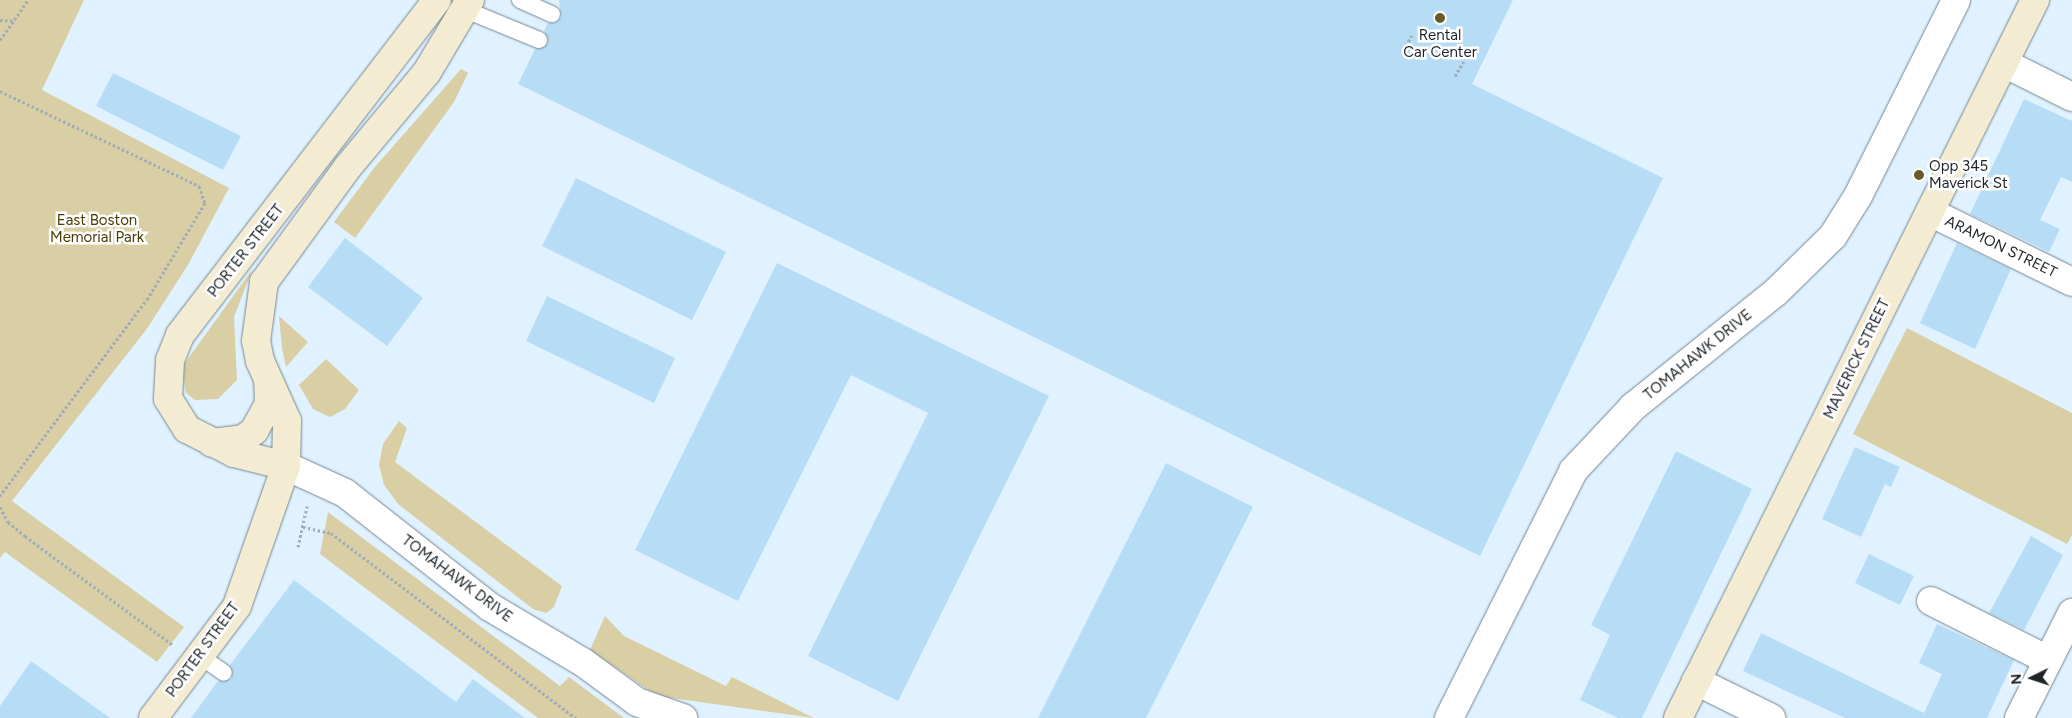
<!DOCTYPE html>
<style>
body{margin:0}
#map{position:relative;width:2072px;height:718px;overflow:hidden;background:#e0f2ff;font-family:Figtree,sans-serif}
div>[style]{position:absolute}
.green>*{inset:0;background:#d9cea4}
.building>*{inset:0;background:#b7ddf6}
.path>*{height:3px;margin-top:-1.5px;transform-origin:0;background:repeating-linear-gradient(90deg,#9fadb7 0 2.5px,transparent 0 5px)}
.roads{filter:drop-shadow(0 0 1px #758691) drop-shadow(0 0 1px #758691)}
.lane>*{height:16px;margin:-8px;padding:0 8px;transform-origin:8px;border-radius:8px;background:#fff}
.street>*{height:28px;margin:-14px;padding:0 14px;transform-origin:14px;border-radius:14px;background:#fff}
.secondary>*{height:28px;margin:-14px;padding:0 14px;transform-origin:14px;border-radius:14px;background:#f3ecd3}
.dots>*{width:14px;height:14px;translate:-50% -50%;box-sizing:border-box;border:2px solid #fff;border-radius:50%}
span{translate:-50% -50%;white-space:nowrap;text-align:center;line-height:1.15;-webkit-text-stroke:5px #fff;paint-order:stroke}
.poi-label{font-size:15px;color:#1e2529}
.left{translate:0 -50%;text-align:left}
.park-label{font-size:15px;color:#493d05}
.street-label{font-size:15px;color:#1e2529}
.north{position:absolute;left:2007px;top:653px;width:50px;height:50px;-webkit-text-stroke:4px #fff;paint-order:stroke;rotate:266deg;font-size:14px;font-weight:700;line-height:20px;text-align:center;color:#1e2529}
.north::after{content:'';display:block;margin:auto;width:18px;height:22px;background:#1e2529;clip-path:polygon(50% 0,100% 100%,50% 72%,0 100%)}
</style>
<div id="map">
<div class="green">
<div style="clip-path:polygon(0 0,84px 0,42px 90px,229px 188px,188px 265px,146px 330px,12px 501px,184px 627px,157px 662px,5px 552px,0 558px)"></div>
<div style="clip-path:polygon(461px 69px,468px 73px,454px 102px,355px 238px,334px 222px,374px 168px)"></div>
<div style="clip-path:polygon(252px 270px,234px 317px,237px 380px,218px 399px,195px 400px,186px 393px,182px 367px)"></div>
<div style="clip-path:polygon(279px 316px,308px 342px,286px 367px,282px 348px)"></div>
<div style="clip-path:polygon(1907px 328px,2072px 413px,2072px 535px,2067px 544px,1853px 434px)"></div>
<div style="clip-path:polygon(326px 359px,359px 390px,345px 409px,330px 417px,313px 409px,299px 385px)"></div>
<div style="clip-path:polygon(399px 421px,407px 428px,395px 462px,562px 586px,554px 607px,546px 613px,533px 609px,398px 504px,384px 485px,379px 465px,383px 444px)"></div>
<div style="clip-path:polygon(328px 512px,560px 686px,569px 677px,624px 718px,538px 718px,320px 554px)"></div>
<div style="clip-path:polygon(605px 616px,624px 636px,726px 686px,732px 677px,814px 718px,657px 696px,590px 650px)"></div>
</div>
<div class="building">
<div style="clip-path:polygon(559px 0,1513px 0,1472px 84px,1663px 178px,1480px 556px,518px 84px,535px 49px,548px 44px,544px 31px,548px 23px,561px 18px)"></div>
<div style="clip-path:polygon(113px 73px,241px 136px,223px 170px,96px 106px)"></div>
<div style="clip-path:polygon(2024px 99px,2072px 121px,2072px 182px,2061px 177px,2040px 220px,2060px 229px,2049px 252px,1970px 214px)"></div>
<div style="clip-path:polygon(576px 178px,726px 252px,692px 320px,542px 246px)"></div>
<div style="clip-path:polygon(345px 238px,423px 298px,387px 346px,308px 287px)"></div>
<div style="clip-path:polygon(1957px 243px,2011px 269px,1975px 349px,1920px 323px)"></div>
<div style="clip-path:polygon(777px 263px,1049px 396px,898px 701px,808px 656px,928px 413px,851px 375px,738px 601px,635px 550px)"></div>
<div style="clip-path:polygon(547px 296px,675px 358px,654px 403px,526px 341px)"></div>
<div style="clip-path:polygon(1855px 447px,1900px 467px,1891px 487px,1885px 484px,1861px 537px,1822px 519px)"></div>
<div style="clip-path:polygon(1676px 451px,1752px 489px,1642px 718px,1618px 718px,1580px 700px,1610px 635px,1591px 625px)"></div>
<div style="clip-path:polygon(1166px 463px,1253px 507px,1146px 718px,1038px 718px)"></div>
<div style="clip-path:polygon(2031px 536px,2063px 555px,2024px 630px,1989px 613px)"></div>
<div style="clip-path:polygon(1869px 554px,1914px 576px,1900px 605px,1855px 583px)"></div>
<div style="clip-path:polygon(294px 580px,456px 702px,473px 679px,525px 718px,191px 718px,218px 681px,232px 679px,230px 665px)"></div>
<div style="clip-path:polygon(1937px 624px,2014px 660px,1987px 718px,1845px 718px,1743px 671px,1761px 633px,1924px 713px,1942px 674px,1919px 663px)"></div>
<div style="clip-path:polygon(31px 661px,110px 718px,0 718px,0 706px)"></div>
</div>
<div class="path">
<div style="left:0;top:20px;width:13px;rotate:4deg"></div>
<div style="left:0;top:40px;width:49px;rotate:-55deg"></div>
<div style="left:1403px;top:50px;width:17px;rotate:-59deg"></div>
<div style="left:1455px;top:76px;width:17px;rotate:-59deg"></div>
<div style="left:0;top:91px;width:221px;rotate:25.5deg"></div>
<div style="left:199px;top:186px;width:18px;rotate:71deg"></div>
<div style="left:205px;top:203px;width:111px;rotate:121deg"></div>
<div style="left:148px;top:298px;width:247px;rotate:126.8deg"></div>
<div style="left:0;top:507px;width:17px;rotate:62deg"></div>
<div style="left:8px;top:522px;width:22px;rotate:39deg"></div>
<div style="left:25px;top:536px;width:184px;rotate:36.4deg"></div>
<div style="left:303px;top:527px;width:29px;rotate:12deg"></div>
<div style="left:331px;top:533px;width:307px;rotate:37.1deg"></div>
<div style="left:298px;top:547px;width:42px;rotate:-77.6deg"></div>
</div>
<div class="roads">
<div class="lane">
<div style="left:520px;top:0;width:35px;rotate:24deg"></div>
<div style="left:466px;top:10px;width:79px;rotate:22.3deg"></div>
<div style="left:200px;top:656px;width:29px;rotate:35deg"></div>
</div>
<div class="street">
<div style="left:2004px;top:63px;width:76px;rotate:26.6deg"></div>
<div style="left:1930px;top:212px;width:158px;rotate:26.2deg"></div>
<div style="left:286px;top:466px;width:65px;rotate:24.6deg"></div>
<div style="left:345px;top:493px;width:184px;rotate:38.2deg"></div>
<div style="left:490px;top:607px;width:109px;rotate:30.8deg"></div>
<div style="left:584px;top:663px;width:66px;rotate:36.3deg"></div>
<div style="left:637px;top:702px;width:49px;rotate:19.2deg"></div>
<div style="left:1931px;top:601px;width:131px;rotate:26.8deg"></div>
<div style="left:1696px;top:681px;width:84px;rotate:26.3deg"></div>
<div style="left:1449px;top:718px;width:276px;rotate:-63.3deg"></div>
<div style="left:1573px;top:471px;width:88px;rotate:-46.8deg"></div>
<div style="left:1633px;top:407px;width:182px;rotate:-38.8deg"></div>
<div style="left:1775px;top:293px;width:81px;rotate:-44.5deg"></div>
<div style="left:1833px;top:236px;width:47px;rotate:-58deg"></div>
<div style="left:1858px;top:196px;width:219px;rotate:-63.4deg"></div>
<div style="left:2019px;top:718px;width:118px;rotate:-63.2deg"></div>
</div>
<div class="secondary">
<div style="left:212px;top:443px;width:31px;rotate:-7deg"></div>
<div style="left:243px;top:439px;width:14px;rotate:-36deg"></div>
<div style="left:254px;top:431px;width:31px;rotate:-61deg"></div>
<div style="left:269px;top:404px;width:23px;rotate:-92deg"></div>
<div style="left:286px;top:466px;width:54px;rotate:-166deg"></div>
<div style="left:234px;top:453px;width:53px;rotate:-152.9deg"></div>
<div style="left:187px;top:429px;width:36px;rotate:-122deg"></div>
<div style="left:168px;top:399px;width:39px;rotate:-87deg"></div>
<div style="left:170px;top:360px;width:27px;rotate:-68deg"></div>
<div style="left:180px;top:335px;width:422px;rotate:-52.5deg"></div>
<div style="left:153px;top:718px;width:140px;rotate:-53.1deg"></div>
<div style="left:237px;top:606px;width:148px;rotate:-70.7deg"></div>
<div style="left:286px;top:466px;width:45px;rotate:-88.7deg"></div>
<div style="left:287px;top:421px;width:66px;rotate:-114.2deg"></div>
<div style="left:260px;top:361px;width:20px;rotate:-101deg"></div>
<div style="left:256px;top:341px;width:60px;rotate:-82.3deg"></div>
<div style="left:264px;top:282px;width:141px;rotate:-53.9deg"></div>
<div style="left:347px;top:168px;width:125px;rotate:-50.2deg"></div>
<div style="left:427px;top:72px;width:84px;rotate:-59.2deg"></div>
<div style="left:1678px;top:718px;width:802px;rotate:-63.56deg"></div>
</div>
</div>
<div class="dots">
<div style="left:1440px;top:18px;background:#675b28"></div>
<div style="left:1919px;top:175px;background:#675b28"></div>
</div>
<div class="poi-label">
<span style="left:1440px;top:44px">Rental<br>Car Center</span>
<span class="left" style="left:1929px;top:175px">Opp 345<br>Maverick St</span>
</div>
<div class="park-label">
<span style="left:97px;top:229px">East Boston<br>Memorial Park</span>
</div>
<div class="street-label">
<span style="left:2001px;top:247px;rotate:26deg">ARAMON STREET</span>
<span style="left:246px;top:251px;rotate:-52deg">PORTER STREET</span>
<span style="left:1698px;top:355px;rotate:-39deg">TOMAHAWK DRIVE</span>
<span style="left:1857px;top:359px;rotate:-64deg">MAVERICK STREET</span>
<span style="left:457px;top:579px;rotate:37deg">TOMAHAWK DRIVE</span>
<span style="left:203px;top:650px;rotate:-54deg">PORTER STREET</span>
</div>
<div class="north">N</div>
</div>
